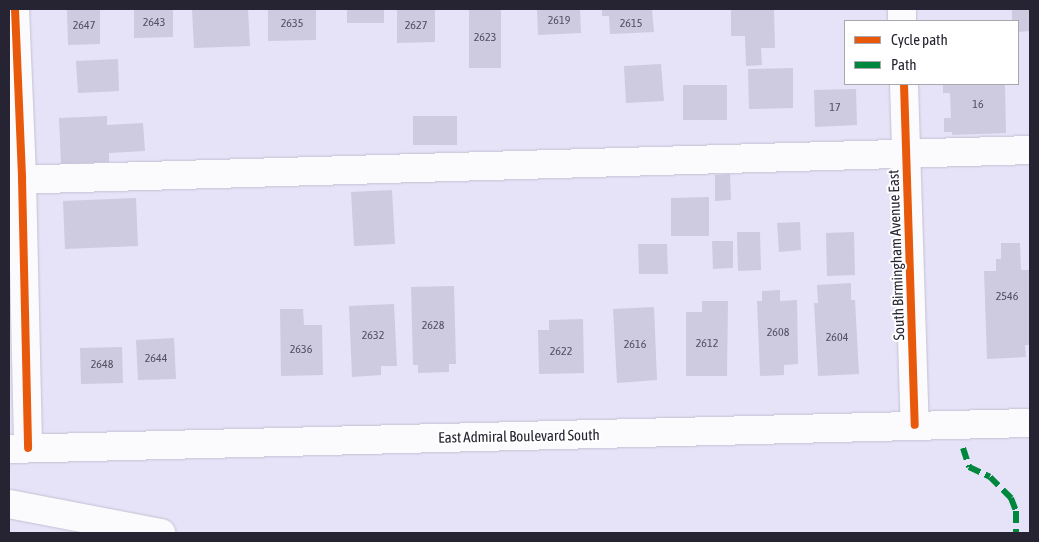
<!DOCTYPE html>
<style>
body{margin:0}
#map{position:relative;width:1039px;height:542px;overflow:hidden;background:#e6e2f7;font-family:"Asap Condensed",sans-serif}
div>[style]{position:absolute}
.building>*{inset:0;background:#cecae0}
.roads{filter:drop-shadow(0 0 1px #c4c1d2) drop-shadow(0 0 1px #c4c1d2)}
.minor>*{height:28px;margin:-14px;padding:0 14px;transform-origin:14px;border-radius:14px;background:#fbfbfe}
.major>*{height:28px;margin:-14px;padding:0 14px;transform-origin:14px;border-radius:14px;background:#fbfbfe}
.highway>*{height:28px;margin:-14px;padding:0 14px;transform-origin:14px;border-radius:14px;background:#fbfbfe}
.quiet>*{height:6px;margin-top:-3px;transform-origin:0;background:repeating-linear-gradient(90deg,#00873e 0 12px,transparent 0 18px)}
.cycleway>*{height:8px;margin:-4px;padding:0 4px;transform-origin:4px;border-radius:4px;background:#e8590c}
span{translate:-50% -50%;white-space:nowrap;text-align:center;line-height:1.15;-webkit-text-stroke:4px #fff;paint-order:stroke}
.number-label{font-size:12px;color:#535060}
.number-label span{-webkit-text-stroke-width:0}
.street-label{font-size:15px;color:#262432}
.frame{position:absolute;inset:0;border:10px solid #262432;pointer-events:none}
.legend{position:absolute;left:844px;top:20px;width:175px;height:65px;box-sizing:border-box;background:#fff;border:1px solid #a8a7ad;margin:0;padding:6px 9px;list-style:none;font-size:15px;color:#262432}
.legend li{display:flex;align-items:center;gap:10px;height:25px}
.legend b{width:25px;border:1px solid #a8a7ad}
</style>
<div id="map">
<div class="building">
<div style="clip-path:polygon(67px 9px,100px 9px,100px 44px,68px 45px)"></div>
<div style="clip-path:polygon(134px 9px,173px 9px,173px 37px,134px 38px)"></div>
<div style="clip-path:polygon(192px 9px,248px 9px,250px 46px,194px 48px)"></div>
<div style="clip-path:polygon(268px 9px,316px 9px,316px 40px,268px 41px)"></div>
<div style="clip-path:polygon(347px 9px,384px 9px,384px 23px,347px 23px)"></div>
<div style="clip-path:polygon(397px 9px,435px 9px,435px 42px,397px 43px)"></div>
<div style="clip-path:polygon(469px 9px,501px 9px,501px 68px,469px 68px)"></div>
<div style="clip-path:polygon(537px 9px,580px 9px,581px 33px,538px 35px)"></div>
<div style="clip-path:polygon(602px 9px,652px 9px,654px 32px,610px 34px,609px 16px,602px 16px)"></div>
<div style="clip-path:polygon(731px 9px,774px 9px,775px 48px,761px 48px,762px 65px,746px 66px,745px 36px,731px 36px)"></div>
<div style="clip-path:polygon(1012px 9px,1030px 9px,1030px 31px,1018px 32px,1018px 21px,1012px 21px)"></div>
<div style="clip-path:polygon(118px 59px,119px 91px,78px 93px,76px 61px)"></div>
<div style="clip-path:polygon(661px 64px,664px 101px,626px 103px,624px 66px)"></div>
<div style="clip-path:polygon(793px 68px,793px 108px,749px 109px,748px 69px)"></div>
<div style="clip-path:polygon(943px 84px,1005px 84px,1006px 133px,952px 135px,952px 132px,944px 132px,944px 118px,951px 118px,950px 93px,943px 93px)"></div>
<div style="clip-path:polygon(683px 85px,727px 85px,727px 120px,683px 120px)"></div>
<div style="clip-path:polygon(856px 89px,857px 125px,815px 127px,814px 90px)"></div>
<div style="clip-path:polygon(107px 116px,107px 125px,143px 123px,145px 151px,109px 153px,109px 162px,61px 164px,59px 118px)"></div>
<div style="clip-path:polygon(413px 116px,457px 116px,457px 145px,413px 145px)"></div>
<div style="clip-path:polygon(730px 174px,731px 200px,715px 201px,715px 175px)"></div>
<div style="clip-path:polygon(392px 190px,395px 244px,354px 246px,351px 192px)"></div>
<div style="clip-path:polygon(709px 197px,709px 236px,671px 236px,671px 198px)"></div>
<div style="clip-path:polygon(136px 198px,138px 246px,65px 249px,63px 201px)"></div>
<div style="clip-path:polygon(800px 222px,801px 250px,779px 252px,777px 223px)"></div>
<div style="clip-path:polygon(737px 232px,760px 232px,761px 270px,738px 271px)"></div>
<div style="clip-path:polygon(854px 232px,855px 275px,827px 276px,826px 233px)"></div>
<div style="clip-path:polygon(712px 241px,733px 241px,733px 268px,713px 269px)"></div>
<div style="clip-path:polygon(1001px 243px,1020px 243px,1021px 270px,1030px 270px,1030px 345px,1025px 345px,1026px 357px,987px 359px,984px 271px,996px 271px,996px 259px,1001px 259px)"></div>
<div style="clip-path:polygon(638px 244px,667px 244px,668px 274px,639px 274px)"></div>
<div style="clip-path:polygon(851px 283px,851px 300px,855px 300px,859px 374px,818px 376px,814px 303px,818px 303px,817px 285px)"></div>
<div style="clip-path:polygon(454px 286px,456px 364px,449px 364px,449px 372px,418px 373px,418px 365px,413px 365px,411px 287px)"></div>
<div style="clip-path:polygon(780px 290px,780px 301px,797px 300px,798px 364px,784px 365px,784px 375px,760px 376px,757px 301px,762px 301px,762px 291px)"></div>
<div style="clip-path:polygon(702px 301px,728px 301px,727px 376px,686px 376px,686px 312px,702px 312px)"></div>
<div style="clip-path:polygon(394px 304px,397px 366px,381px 366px,381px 375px,352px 377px,349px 306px)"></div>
<div style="clip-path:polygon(654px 307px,657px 380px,617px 383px,613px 309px)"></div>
<div style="clip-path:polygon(280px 309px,303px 309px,304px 325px,322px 325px,323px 375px,281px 376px)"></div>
<div style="clip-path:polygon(583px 319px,584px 373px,539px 374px,538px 330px,549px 330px,549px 320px)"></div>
<div style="clip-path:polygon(174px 338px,176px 379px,138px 380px,136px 340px)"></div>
<div style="clip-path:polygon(122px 347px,123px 383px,81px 384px,80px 348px)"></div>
</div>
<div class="roads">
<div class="minor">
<div style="left:15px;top:9px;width:170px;rotate:87.6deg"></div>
<div style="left:22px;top:179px;width:269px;rotate:88.7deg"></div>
<div style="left:902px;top:9px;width:12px;rotate:90deg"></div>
<div style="left:904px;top:84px;width:341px;rotate:88.2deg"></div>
<div style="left:9px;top:180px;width:1021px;rotate:-1.68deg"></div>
</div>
<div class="major">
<div style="left:9px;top:449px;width:1021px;rotate:-1.46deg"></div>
</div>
<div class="highway">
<div style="left:9px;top:504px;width:155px;rotate:10.8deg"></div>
</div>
</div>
<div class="quiet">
<div style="left:963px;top:448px;width:20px;rotate:72deg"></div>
<div style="left:969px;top:467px;width:23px;rotate:25deg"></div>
<div style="left:990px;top:477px;width:30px;rotate:45deg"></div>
<div style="left:1011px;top:498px;width:14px;rotate:69deg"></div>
<div style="left:1016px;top:511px;width:22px;rotate:90deg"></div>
</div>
<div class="cycleway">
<div style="left:15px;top:9px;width:170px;rotate:87.6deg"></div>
<div style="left:22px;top:179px;width:269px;rotate:88.7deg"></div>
<div style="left:904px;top:84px;width:341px;rotate:88.2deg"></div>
</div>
<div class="number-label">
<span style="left:559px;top:21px">2619</span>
<span style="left:154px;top:23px">2643</span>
<span style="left:292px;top:24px">2635</span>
<span style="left:631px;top:24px">2615</span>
<span style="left:84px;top:26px">2647</span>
<span style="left:416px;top:26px">2627</span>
<span style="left:485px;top:38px">2623</span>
<span style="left:978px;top:105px">16</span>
<span style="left:835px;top:108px">17</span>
<span style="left:1007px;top:297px">2546</span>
<span style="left:433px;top:326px">2628</span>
<span style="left:778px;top:333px">2608</span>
<span style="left:373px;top:336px">2632</span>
<span style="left:837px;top:338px">2604</span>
<span style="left:707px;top:344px">2612</span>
<span style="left:635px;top:345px">2616</span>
<span style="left:301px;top:350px">2636</span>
<span style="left:561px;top:352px">2622</span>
<span style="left:156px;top:359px">2644</span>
<span style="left:102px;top:365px">2648</span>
</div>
<div class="street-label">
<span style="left:896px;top:255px;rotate:-92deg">South Birmingham Avenue East</span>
<span style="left:519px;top:436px;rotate:-1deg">East Admiral Boulevard South</span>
</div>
<div class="frame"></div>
<ul class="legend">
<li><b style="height:6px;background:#e8590c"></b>Cycle path</li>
<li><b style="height:6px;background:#00873e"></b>Path</li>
</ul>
</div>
